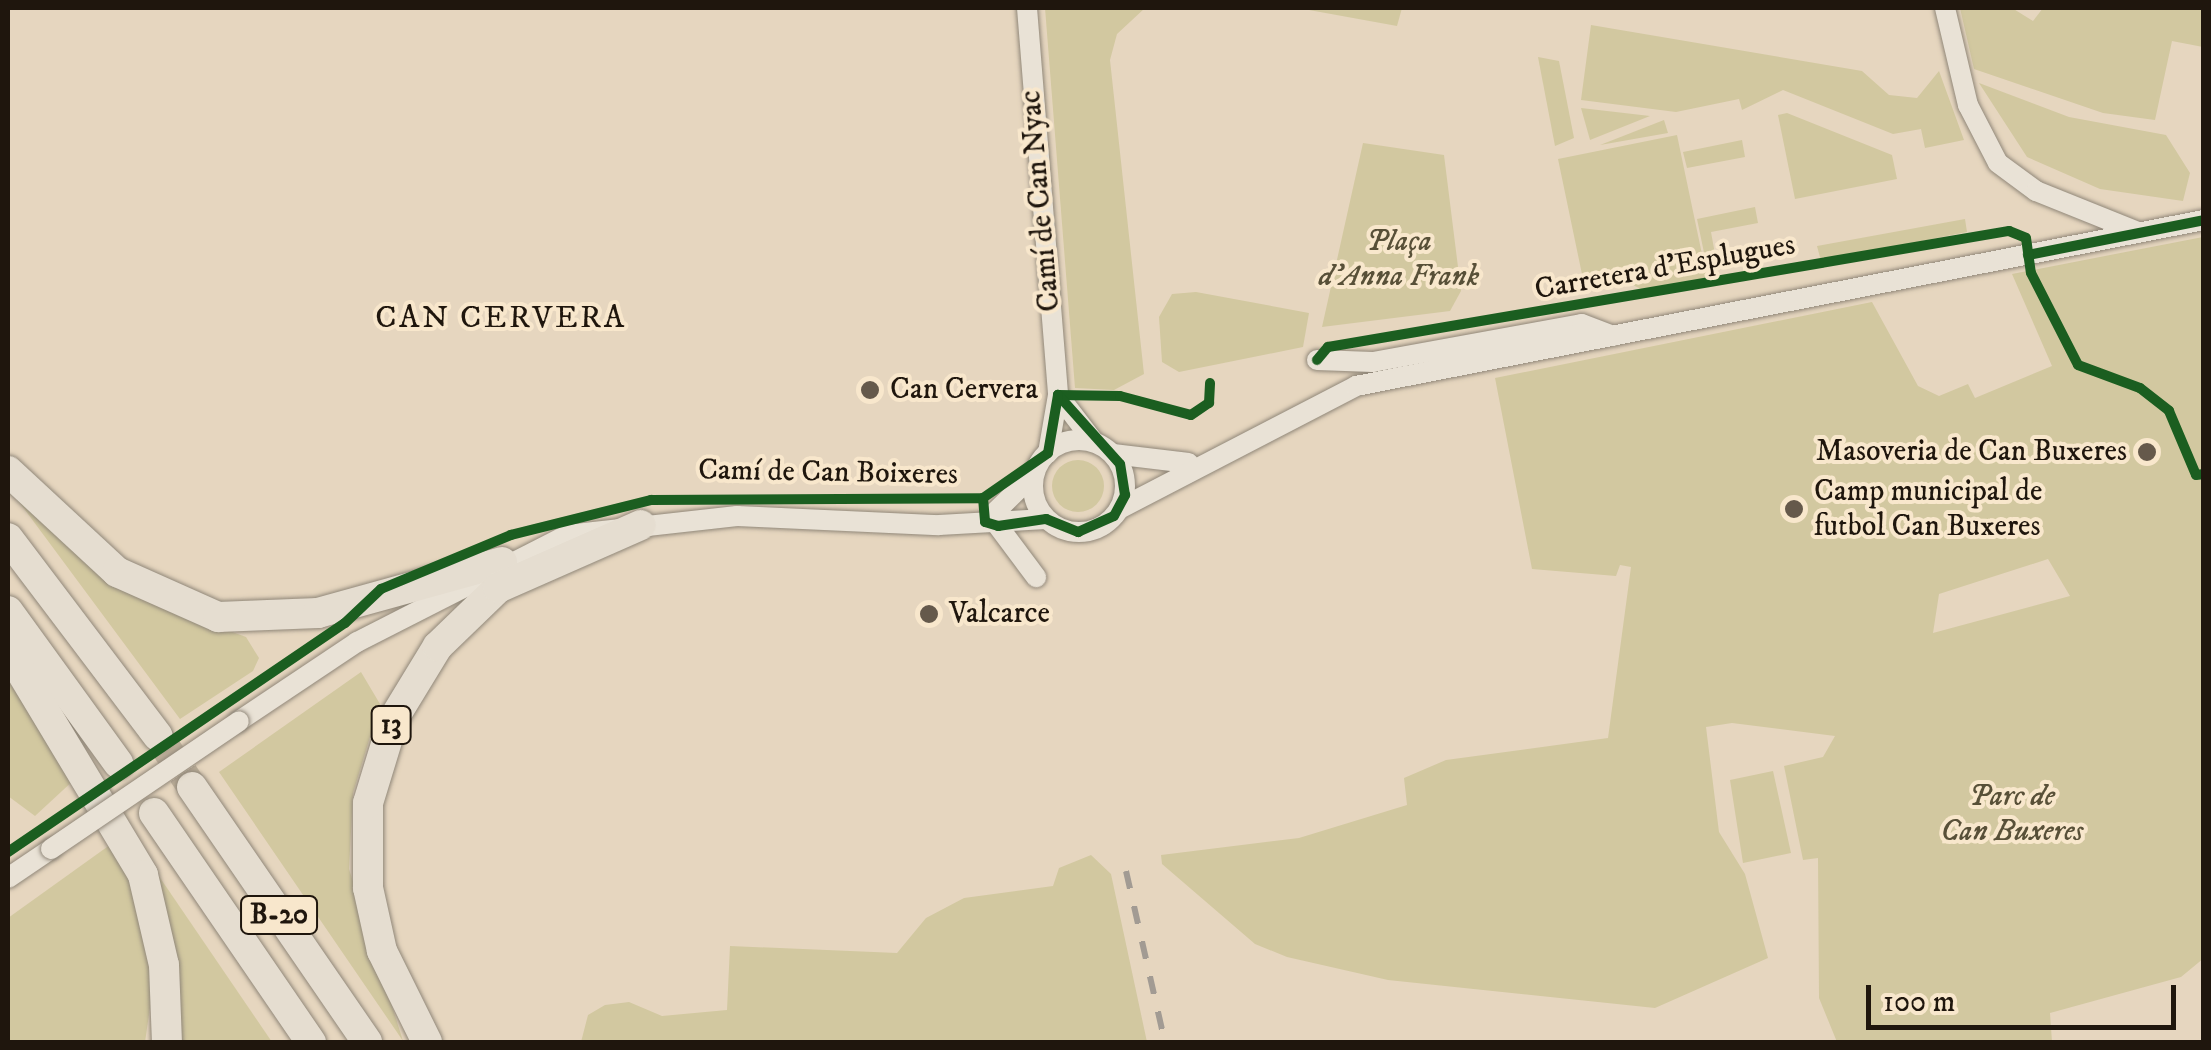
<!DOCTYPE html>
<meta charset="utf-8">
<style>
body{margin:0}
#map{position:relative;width:2211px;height:1050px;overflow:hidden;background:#e6d6bf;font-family:"IM FELL DW Pica",serif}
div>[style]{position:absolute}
.green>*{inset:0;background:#d2c8a0}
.round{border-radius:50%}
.highway-tunnel>*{height:30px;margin-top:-15px;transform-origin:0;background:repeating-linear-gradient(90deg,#beb09b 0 30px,transparent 0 45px)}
.roads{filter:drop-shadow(0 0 2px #908779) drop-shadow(0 0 2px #908779)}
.minor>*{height:20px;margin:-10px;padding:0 10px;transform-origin:10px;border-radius:10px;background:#e9e2d6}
.minor>.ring{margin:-10px;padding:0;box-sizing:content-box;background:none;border:20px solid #e9e2d6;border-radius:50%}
.highway>*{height:30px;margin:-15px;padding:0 15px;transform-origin:15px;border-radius:15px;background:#e5ddd0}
.rail>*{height:6px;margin-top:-3px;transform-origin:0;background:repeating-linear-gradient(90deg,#a29b93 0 18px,transparent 0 36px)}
.bridges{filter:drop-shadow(0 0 2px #908779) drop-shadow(0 0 2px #908779)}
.minor-bridge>*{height:20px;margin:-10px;padding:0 10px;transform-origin:10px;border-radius:10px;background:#e9e2d6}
.cycleway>*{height:10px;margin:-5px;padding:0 5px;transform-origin:5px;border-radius:5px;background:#1b5e20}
.dots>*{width:28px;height:28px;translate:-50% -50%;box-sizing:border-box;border:5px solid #f8e7cc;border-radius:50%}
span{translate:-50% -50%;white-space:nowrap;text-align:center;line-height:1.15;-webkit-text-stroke:8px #f8e7cc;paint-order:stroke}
.shield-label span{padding:2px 8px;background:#f8e7cc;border:2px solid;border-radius:8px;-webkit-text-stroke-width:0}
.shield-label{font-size:28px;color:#1f160d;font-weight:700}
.street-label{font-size:30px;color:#1f160d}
.park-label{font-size:30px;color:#585038;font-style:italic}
.poi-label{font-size:30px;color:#1f160d}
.left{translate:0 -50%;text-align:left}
.right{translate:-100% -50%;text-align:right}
.neighbourhood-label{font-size:32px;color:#1f160d;letter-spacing:2.5px}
.frame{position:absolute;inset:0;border:10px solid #1f160d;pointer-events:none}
.scale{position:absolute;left:1866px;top:985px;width:310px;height:45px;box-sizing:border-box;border:5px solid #1f160d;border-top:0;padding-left:12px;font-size:30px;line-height:35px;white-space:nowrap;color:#1f160d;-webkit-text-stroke:8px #f8e7cc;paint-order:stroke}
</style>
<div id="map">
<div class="green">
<div style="clip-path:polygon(1045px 8px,1145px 8px,1117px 34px,1110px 60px,1144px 374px,1114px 390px,1075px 388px)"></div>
<div style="clip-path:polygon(1298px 8px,1402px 8px,1397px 26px)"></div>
<div style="clip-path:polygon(1960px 8px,2012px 8px,2033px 21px,2043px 8px,2203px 8px,2203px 47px,2172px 41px,2155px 120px,2103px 113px,1974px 69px)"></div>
<div style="clip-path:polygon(1591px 25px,1862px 71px,1889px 95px,1917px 98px,1939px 71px,1964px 140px,1925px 148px,1921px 129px,1893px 134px,1783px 90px,1742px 110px,1739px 99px,1676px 112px,1581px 100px)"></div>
<div style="clip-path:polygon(1538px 57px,1559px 61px,1574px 138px,1555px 146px)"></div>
<div style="clip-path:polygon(1979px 83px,2069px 117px,2166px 135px,2190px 173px,2183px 201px,2100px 189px,2027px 157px)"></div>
<div style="clip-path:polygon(1581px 108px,1650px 116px,1590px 140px)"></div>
<div style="clip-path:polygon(1787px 113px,1892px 155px,1897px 179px,1795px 199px,1778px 115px)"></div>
<div style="clip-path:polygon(1664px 120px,1668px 133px,1600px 145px)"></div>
<div style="clip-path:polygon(1677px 135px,1707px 278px,1643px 290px,1612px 275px,1583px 279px,1558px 159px)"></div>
<div style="clip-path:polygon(1742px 140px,1745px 157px,1687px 168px,1683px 152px)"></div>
<div style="clip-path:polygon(1363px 143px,1444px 155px,1461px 291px,1450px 311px,1322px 327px)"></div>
<div style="clip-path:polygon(1755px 207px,1758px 223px,1711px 232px,1717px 265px,1707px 267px,1697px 219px)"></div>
<div style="clip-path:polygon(1965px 219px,1967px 232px,1821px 261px,1817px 246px)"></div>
<div style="clip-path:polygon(evenodd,2203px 237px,2204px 958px,2181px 977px,2050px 1013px,2052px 1042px,1837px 1042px,1819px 998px,1818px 858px,1803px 860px,1784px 766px,1823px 757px,1835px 736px,1732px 723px,1706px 727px,1719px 832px,1745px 874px,1768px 958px,1655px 1008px,1388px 980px,1287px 957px,1255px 944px,1162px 864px,1161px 855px,1299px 838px,1407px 805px,1404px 778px,1446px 760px,1608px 738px,1631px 567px,1620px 565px,1616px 576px,1532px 569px,1495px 378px,1872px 302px,1918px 386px,1939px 396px,1968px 384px,1975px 398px,2052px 366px,2012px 274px,2203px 237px,2048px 559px,2070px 596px,1933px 633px,1939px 594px,2048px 559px)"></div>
<div style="clip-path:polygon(1196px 292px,1309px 313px,1303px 347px,1179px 372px,1162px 362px,1159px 317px,1172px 294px)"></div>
<div class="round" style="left:1052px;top:460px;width:52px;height:52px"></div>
<div style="clip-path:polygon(8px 487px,129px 594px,246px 637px,259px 658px,253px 671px,180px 719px)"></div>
<div style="clip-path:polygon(361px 672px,380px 704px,353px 793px,349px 869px,403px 1041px,219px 772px)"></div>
<div style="clip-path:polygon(8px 681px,75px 779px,35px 816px,8px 796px)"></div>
<div style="clip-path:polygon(1773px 771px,1791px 853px,1743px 863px,1730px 780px)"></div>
<div style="clip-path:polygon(114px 842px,141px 898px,153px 987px,145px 1042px,8px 1042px,8px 918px)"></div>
<div style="clip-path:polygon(1091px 855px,1111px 874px,1147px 1042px,581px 1042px,588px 1015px,605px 1005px,629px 1002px,662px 1016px,727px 1010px,730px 946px,897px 953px,926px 918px,964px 898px,1053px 886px,1059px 868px)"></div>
<div style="clip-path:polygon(152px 866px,272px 1042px,166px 1042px)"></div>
</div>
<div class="highway-tunnel">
<div style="left:158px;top:736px;width:61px;rotate:56.3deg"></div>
</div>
<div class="roads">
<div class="minor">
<div style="left:1027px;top:8px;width:388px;rotate:85.4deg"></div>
<div style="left:1058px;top:395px;width:59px;rotate:99.8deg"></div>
<div style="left:1945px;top:8px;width:100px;rotate:76.7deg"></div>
<div style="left:1968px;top:105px;width:65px;rotate:62.7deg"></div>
<div style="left:1998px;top:163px;width:47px;rotate:36.4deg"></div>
<div style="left:2036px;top:191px;width:110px;rotate:21.9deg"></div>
<div style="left:1317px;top:360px;width:56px;rotate:2deg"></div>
<div style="left:1373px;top:362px;width:212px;rotate:-10.3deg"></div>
<div style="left:1582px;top:324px;width:33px;rotate:21deg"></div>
<div style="left:1058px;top:395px;width:59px;rotate:52.5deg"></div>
<div class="ring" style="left:1033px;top:440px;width:72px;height:72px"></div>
<div style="left:1113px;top:454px;width:76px;rotate:6.8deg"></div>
<div style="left:1119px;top:509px;width:267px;rotate:-27.4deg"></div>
<div style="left:1356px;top:386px;width:864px;rotate:-11.08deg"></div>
<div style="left:985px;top:522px;width:69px;rotate:-44.4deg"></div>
<div style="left:998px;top:526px;width:64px;rotate:53.3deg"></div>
<div style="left:239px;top:721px;width:142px;rotate:-33.8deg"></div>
<div style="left:357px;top:642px;width:236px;rotate:-27deg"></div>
<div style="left:567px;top:535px;width:171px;rotate:-6.4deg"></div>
<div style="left:737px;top:516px;width:202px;rotate:2.6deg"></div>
<div style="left:939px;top:525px;width:107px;rotate:-3.2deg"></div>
<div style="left:8px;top:878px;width:52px;rotate:-34deg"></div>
</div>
<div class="highway">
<div style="left:8px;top:471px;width:149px;rotate:42.8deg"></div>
<div style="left:117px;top:572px;width:111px;rotate:24deg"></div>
<div style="left:218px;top:617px;width:100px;rotate:-2.3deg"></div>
<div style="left:318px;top:613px;width:191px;rotate:-15.5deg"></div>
<div style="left:8px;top:538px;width:248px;rotate:52.9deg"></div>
<div style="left:8px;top:611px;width:188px;rotate:54.1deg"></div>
<div style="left:8px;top:650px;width:262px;rotate:59deg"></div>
<div style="left:143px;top:875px;width:92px;rotate:76.9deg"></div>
<div style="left:164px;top:965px;width:77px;rotate:87.8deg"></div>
<div style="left:192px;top:787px;width:309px;rotate:55.5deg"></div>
<div style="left:154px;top:813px;width:278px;rotate:55.6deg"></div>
<div style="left:427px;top:1042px;width:102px;rotate:-116.3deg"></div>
<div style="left:382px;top:951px;width:65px;rotate:-102.5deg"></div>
<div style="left:368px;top:888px;width:85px;rotate:-90deg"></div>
<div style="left:368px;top:803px;width:89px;rotate:-73deg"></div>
<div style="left:394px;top:718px;width:84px;rotate:-58.6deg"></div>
<div style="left:438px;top:646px;width:83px;rotate:-44deg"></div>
<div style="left:498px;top:588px;width:156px;rotate:-23.8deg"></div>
</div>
</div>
<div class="rail">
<div style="left:1126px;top:871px;width:175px;rotate:77.2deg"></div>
</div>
<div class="bridges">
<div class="minor-bridge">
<div style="left:51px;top:849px;width:227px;rotate:-34.2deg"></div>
</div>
</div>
<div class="cycleway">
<div style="left:2028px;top:255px;width:179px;rotate:-11.2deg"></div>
<div style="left:1317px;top:360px;width:17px;rotate:-50deg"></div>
<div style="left:1328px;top:347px;width:691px;rotate:-9.67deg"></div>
<div style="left:2009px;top:231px;width:18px;rotate:22deg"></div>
<div style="left:2026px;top:238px;width:35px;rotate:82deg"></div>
<div style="left:2031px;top:273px;width:103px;rotate:62.9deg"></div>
<div style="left:2078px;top:365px;width:66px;rotate:20.4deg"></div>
<div style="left:2140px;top:388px;width:37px;rotate:38deg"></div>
<div style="left:2169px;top:411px;width:69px;rotate:67.1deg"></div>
<div style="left:2196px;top:475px;width:8px;rotate:-7deg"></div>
<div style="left:1058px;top:395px;width:62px;rotate:0.9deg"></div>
<div style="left:1120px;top:396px;width:73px;rotate:15deg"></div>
<div style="left:1191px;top:415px;width:22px;rotate:-34deg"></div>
<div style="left:1209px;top:403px;width:20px;rotate:-87deg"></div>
<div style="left:983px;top:498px;width:24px;rotate:85deg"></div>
<div style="left:985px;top:522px;width:14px;rotate:17deg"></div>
<div style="left:998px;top:526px;width:49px;rotate:-8.3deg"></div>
<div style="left:1046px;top:519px;width:35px;rotate:22deg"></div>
<div style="left:1078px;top:532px;width:39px;rotate:-24deg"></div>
<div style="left:1114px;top:516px;width:24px;rotate:-62deg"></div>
<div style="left:1125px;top:495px;width:31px;rotate:-99deg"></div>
<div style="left:1120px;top:464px;width:93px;rotate:-131.9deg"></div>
<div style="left:8px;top:852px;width:407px;rotate:-34.2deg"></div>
<div style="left:345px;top:623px;width:50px;rotate:-43.4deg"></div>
<div style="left:381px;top:589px;width:141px;rotate:-22.6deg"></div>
<div style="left:511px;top:535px;width:144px;rotate:-14deg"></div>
<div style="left:651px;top:500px;width:332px;rotate:-0.3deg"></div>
<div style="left:983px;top:498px;width:79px;rotate:-34.7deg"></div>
<div style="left:1048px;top:453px;width:59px;rotate:-80.2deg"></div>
</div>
<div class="dots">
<div style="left:870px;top:390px;background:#65594b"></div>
<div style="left:2147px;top:452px;background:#65594b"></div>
<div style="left:1794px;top:509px;background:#65594b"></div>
<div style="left:929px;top:614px;background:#65594b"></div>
</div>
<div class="shield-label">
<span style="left:391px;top:725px">13</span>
<span style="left:279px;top:915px">B-20</span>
</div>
<div class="street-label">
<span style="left:1041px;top:201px;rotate:-95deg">Camí de Can Nyac</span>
<span style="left:1665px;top:268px;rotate:-10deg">Carretera d'Esplugues</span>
<span style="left:828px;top:473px;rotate:1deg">Camí de Can Boixeres</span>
</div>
<div class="park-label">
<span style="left:1399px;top:259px">Plaça<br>d'Anna Frank</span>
<span style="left:2012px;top:814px">Parc de<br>Can Buxeres</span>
</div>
<div class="poi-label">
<span class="left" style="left:890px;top:390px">Can Cervera</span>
<span class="right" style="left:2127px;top:452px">Masoveria de Can Buxeres</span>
<span class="left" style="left:1814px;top:509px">Camp municipal de<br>futbol Can Buxeres</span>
<span class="left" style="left:949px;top:614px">Valcarce</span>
</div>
<div class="neighbourhood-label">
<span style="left:501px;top:318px">CAN CERVERA</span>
</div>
<div class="frame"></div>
<div class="scale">100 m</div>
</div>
